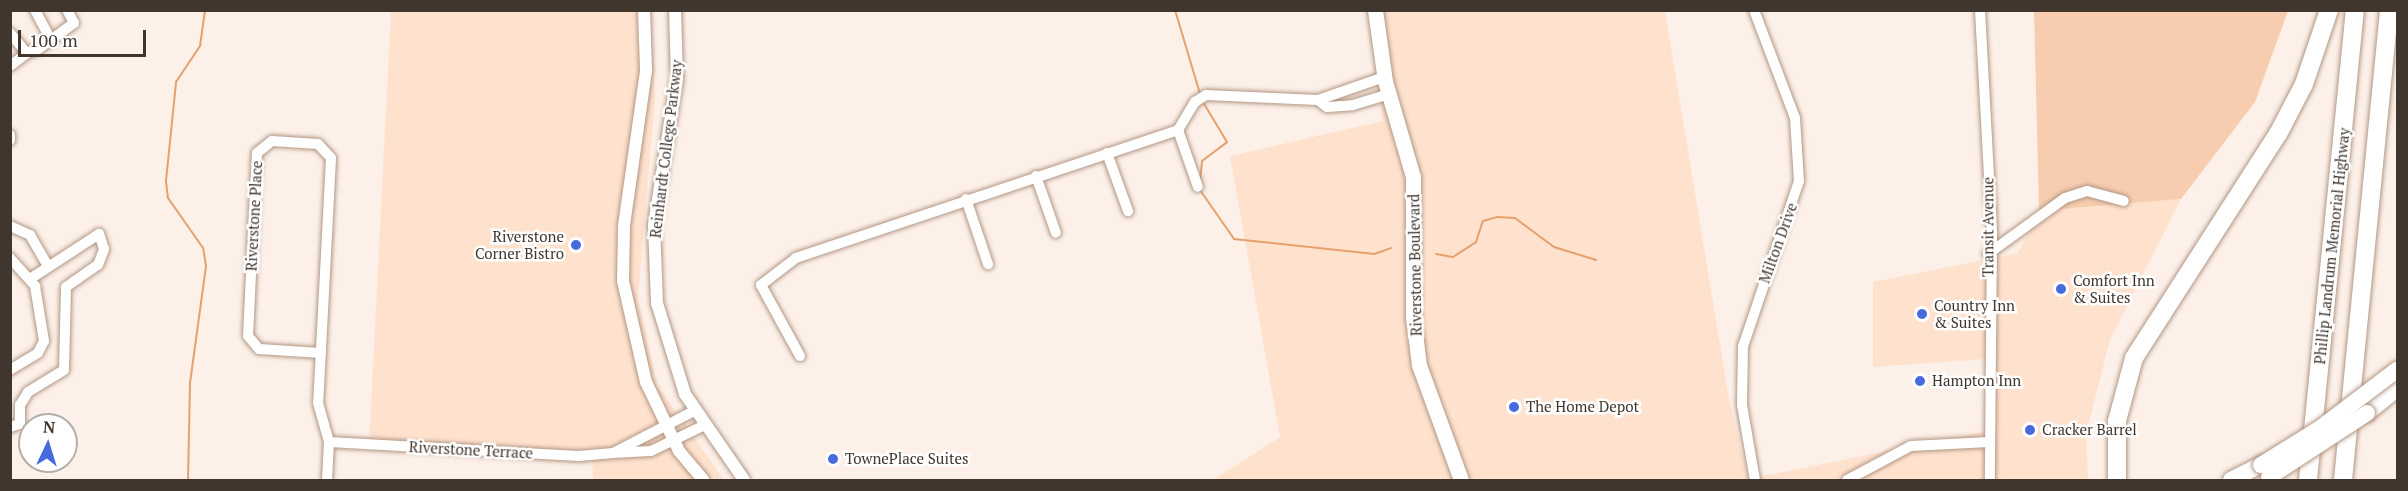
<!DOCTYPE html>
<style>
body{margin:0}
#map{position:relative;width:2408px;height:491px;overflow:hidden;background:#fcf0e8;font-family:"PT Serif",serif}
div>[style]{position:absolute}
.built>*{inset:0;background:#ffe2ce}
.green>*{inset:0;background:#f8cdaf}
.stream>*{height:2px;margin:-1px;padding:0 1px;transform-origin:1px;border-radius:1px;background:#e6a06d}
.roads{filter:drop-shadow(0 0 2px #b29784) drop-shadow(0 0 2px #b29784)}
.minor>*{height:10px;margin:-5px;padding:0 5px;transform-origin:5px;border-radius:5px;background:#fff}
.tertiary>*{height:12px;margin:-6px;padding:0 6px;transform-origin:6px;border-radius:6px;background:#fff}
.secondary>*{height:15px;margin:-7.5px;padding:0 7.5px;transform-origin:7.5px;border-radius:7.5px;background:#fff}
.primary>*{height:16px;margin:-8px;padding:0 8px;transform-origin:8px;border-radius:8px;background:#fff}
.motorway>*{height:18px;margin:-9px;padding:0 9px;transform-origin:9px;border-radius:9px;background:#fff}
.bridges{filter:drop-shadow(0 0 2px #b29784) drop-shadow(0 0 2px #b29784)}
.primary-bridge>*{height:16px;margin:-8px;padding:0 8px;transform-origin:8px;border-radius:8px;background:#fff}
.dots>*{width:16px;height:16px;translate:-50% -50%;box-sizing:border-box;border:3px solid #fff;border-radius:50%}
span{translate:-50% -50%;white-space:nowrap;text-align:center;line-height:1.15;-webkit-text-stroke:5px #fff;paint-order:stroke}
.street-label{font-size:15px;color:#41362e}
.poi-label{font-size:15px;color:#41362e}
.right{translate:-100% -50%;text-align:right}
.left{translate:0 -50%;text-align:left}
.frame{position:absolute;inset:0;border:12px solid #41362e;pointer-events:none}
.north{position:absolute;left:18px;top:413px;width:60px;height:60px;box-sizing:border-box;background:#fff;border:2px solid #b3afab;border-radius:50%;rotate:4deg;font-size:16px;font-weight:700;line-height:24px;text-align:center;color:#41362e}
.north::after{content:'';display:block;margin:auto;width:21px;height:27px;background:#476bde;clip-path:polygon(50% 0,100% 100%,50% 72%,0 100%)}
.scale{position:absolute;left:18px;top:30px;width:128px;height:27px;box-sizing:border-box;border:3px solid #41362e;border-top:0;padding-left:8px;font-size:18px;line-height:21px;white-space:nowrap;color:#41362e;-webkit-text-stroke:4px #fff;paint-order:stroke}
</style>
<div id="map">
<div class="built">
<div style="clip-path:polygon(391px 11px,650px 11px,655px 99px,638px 298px,657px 385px,724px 480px,593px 480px,592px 454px,369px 445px)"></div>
<div style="clip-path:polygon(1369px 11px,1665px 11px,1729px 399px,1748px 479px,1986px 431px,1986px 359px,1873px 367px,1873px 282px,2018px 253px,2039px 211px,2181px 199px,2110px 340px,2086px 434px,2088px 480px,1213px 480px,1280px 437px,1230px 156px,1383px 121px)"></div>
</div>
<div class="green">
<div style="clip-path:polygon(2034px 11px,2288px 11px,2255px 102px,2181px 199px,2039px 211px)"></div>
</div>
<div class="stream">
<div style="left:1175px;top:10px;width:88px;rotate:73.4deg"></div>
<div style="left:1200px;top:181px;width:20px;rotate:-84deg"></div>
<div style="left:1202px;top:161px;width:31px;rotate:-37deg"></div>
<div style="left:1227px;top:142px;width:47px;rotate:-121deg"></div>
<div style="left:1200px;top:190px;width:60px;rotate:55.2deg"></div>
<div style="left:1234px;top:239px;width:141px;rotate:6.1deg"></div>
<div style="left:1374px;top:254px;width:18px;rotate:-19deg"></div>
<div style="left:1436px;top:254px;width:17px;rotate:10deg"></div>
<div style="left:1453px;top:257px;width:27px;rotate:-33deg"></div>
<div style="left:1476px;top:242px;width:22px;rotate:-72deg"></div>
<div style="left:1483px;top:221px;width:15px;rotate:-16deg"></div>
<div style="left:1497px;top:217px;width:18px;rotate:3deg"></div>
<div style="left:1515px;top:218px;width:49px;rotate:36.6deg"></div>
<div style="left:1554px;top:247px;width:44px;rotate:17.2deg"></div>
<div style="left:188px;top:480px;width:97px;rotate:-88.8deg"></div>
<div style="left:190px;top:383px;width:118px;rotate:-82.2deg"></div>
<div style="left:206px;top:266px;width:18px;rotate:-99deg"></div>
<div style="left:203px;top:248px;width:61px;rotate:-125deg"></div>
<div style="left:168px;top:198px;width:17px;rotate:-97deg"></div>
<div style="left:166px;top:181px;width:100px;rotate:-84.2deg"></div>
<div style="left:176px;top:82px;width:43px;rotate:-56.3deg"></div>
<div style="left:200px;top:46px;width:36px;rotate:-82deg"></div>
</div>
<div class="roads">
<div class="minor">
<div style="left:35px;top:10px;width:34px;rotate:62deg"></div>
<div style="left:1754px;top:10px;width:116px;rotate:69.2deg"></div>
<div style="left:1795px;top:118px;width:63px;rotate:86.4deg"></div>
<div style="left:1799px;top:181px;width:174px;rotate:108.7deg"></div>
<div style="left:1743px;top:346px;width:59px;rotate:91deg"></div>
<div style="left:1742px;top:405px;width:76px;rotate:80.2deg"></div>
<div style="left:1980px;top:10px;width:223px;rotate:86.9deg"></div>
<div style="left:1992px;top:233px;width:247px;rotate:90.5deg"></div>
<div style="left:10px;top:33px;width:26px;rotate:50deg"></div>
<div style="left:27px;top:53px;width:10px;rotate:-17deg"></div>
<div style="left:37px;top:50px;width:46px;rotate:-36.1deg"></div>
<div style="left:74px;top:23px;width:15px;rotate:-118deg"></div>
<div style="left:10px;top:66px;width:21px;rotate:-37deg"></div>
<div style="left:1318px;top:100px;width:11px;rotate:38deg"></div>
<div style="left:1327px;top:107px;width:26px;rotate:-4deg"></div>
<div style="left:1353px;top:105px;width:39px;rotate:-17deg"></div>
<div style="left:1178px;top:130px;width:60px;rotate:70.7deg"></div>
<div style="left:10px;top:135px;width:5px;rotate:90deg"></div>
<div style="left:1107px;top:153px;width:62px;rotate:70.1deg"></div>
<div style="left:1036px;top:176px;width:60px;rotate:70.7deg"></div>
<div style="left:966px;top:199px;width:69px;rotate:71.3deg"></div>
<div style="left:10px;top:226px;width:22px;rotate:24deg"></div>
<div style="left:30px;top:235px;width:34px;rotate:60deg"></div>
<div style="left:1988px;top:254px;width:95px;rotate:-36deg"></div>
<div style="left:2065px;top:198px;width:23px;rotate:-18deg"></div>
<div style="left:2087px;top:191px;width:38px;rotate:15deg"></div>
<div style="left:10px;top:258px;width:38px;rotate:48deg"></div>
<div style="left:35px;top:286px;width:56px;rotate:80.7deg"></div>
<div style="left:44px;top:341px;width:13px;rotate:117deg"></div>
<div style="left:38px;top:353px;width:33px;rotate:149deg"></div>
<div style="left:321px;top:353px;width:62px;rotate:-176.3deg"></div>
<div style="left:259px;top:349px;width:17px;rotate:-130deg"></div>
<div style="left:248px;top:336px;width:183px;rotate:-87.2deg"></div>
<div style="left:257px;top:153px;width:19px;rotate:-39deg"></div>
<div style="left:272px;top:141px;width:46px;rotate:3.7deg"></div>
<div style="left:318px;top:144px;width:19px;rotate:47deg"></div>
<div style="left:331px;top:158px;width:245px;rotate:93deg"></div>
<div style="left:318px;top:403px;width:41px;rotate:74.2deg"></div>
<div style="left:329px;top:442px;width:38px;rotate:93deg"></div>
<div style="left:800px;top:356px;width:81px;rotate:-118.8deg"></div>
<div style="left:761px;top:285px;width:44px;rotate:-37.6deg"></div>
<div style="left:796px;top:258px;width:403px;rotate:-18.5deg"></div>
<div style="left:1178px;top:130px;width:33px;rotate:-59deg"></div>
<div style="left:1195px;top:102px;width:13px;rotate:-32deg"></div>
<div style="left:1206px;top:95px;width:112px;rotate:2.6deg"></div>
<div style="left:1318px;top:100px;width:70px;rotate:-19.2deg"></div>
<div style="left:694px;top:411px;width:91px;rotate:152.6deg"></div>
<div style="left:613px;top:453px;width:38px;rotate:-3deg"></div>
<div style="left:651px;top:451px;width:58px;rotate:-25.7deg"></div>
<div style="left:10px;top:427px;width:10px;rotate:-17deg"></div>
<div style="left:20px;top:424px;width:19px;rotate:-90deg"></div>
<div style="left:20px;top:405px;width:15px;rotate:-58deg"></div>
<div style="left:28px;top:392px;width:42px;rotate:-31.4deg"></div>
<div style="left:64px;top:370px;width:83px;rotate:-88.6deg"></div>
<div style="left:66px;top:287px;width:39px;rotate:-35deg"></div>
<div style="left:98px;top:265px;width:17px;rotate:-69deg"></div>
<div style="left:104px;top:249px;width:16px;rotate:-108deg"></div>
<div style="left:99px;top:234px;width:82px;rotate:146.9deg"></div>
<div style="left:329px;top:442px;width:250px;rotate:3.2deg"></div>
<div style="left:579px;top:456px;width:34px;rotate:-5deg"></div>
<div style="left:1847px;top:480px;width:72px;rotate:-28deg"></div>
<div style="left:1911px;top:446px;width:78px;rotate:-2.9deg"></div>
</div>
<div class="tertiary">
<div style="left:644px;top:10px;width:61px;rotate:88.1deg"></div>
<div style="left:646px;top:71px;width:157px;rotate:98.1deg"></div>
<div style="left:624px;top:226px;width:55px;rotate:91deg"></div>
<div style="left:623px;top:281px;width:104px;rotate:77.2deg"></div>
<div style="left:646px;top:382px;width:76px;rotate:64.4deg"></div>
<div style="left:679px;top:451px;width:38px;rotate:50deg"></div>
<div style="left:675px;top:10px;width:68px;rotate:88.3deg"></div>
<div style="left:677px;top:78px;width:149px;rotate:98.9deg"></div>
<div style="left:654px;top:225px;width:78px;rotate:87.8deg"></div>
<div style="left:657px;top:303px;width:95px;rotate:72.9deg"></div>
<div style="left:685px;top:394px;width:104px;rotate:55.5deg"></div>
</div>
<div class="secondary">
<div style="left:1375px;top:10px;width:72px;rotate:82deg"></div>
<div style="left:1385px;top:81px;width:100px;rotate:73.7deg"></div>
<div style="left:1413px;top:177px;width:140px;rotate:90deg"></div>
<div style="left:1413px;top:317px;width:48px;rotate:82.9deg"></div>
<div style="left:1419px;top:365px;width:122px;rotate:69.9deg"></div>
</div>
<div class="primary">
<div style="left:2367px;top:413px;width:40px;rotate:-39deg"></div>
<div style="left:2231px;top:480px;width:34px;rotate:-27deg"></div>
</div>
<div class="motorway">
<div style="left:2117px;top:480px;width:59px;rotate:-90deg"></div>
<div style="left:2117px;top:421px;width:65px;rotate:-74.9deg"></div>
<div style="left:2134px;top:358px;width:266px;rotate:-57.3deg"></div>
<div style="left:2278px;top:134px;width:56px;rotate:-62.5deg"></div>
<div style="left:2304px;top:84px;width:78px;rotate:-71.3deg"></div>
<div style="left:2308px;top:480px;width:472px;rotate:-84.3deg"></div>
<div style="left:2343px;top:480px;width:472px;rotate:-84.4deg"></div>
</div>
</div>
<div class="bridges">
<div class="primary-bridge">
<div style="left:2261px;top:465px;width:68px;rotate:-31.8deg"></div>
<div style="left:2319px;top:429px;width:99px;rotate:-37.2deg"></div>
<div style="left:2269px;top:477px;width:117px;rotate:-33.1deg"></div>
</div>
</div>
<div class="dots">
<div style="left:576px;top:245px;background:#476bde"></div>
<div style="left:2061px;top:289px;background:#476bde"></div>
<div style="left:1922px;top:314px;background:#476bde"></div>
<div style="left:1920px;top:381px;background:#476bde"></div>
<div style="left:1514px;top:407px;background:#476bde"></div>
<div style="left:2030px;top:430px;background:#476bde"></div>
<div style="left:833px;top:459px;background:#476bde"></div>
</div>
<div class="street-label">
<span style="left:666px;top:149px;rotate:-83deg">Reinhardt College Parkway</span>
<span style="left:254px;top:216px;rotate:-87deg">Riverstone Place</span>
<span style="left:1988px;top:227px;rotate:-90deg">Transit Avenue</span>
<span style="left:1778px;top:243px;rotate:-70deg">Milton Drive</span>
<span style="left:2332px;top:246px;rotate:-84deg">Phillip Landrum Memorial Highway</span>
<span style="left:1415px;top:265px;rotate:-91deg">Riverstone Boulevard</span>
<span style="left:471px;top:450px;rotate:3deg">Riverstone Terrace</span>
</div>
<div class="poi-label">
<span class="right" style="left:564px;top:245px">Riverstone<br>Corner Bistro</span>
<span class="left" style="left:2073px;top:289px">Comfort Inn<br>&amp; Suites</span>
<span class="left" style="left:1934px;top:314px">Country Inn<br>&amp; Suites</span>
<span class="left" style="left:1932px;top:381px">Hampton Inn</span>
<span class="left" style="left:1526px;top:407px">The Home Depot</span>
<span class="left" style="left:2042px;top:430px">Cracker Barrel</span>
<span class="left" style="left:845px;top:459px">TownePlace Suites</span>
</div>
<div class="frame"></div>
<div class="north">N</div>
<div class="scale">100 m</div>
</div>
